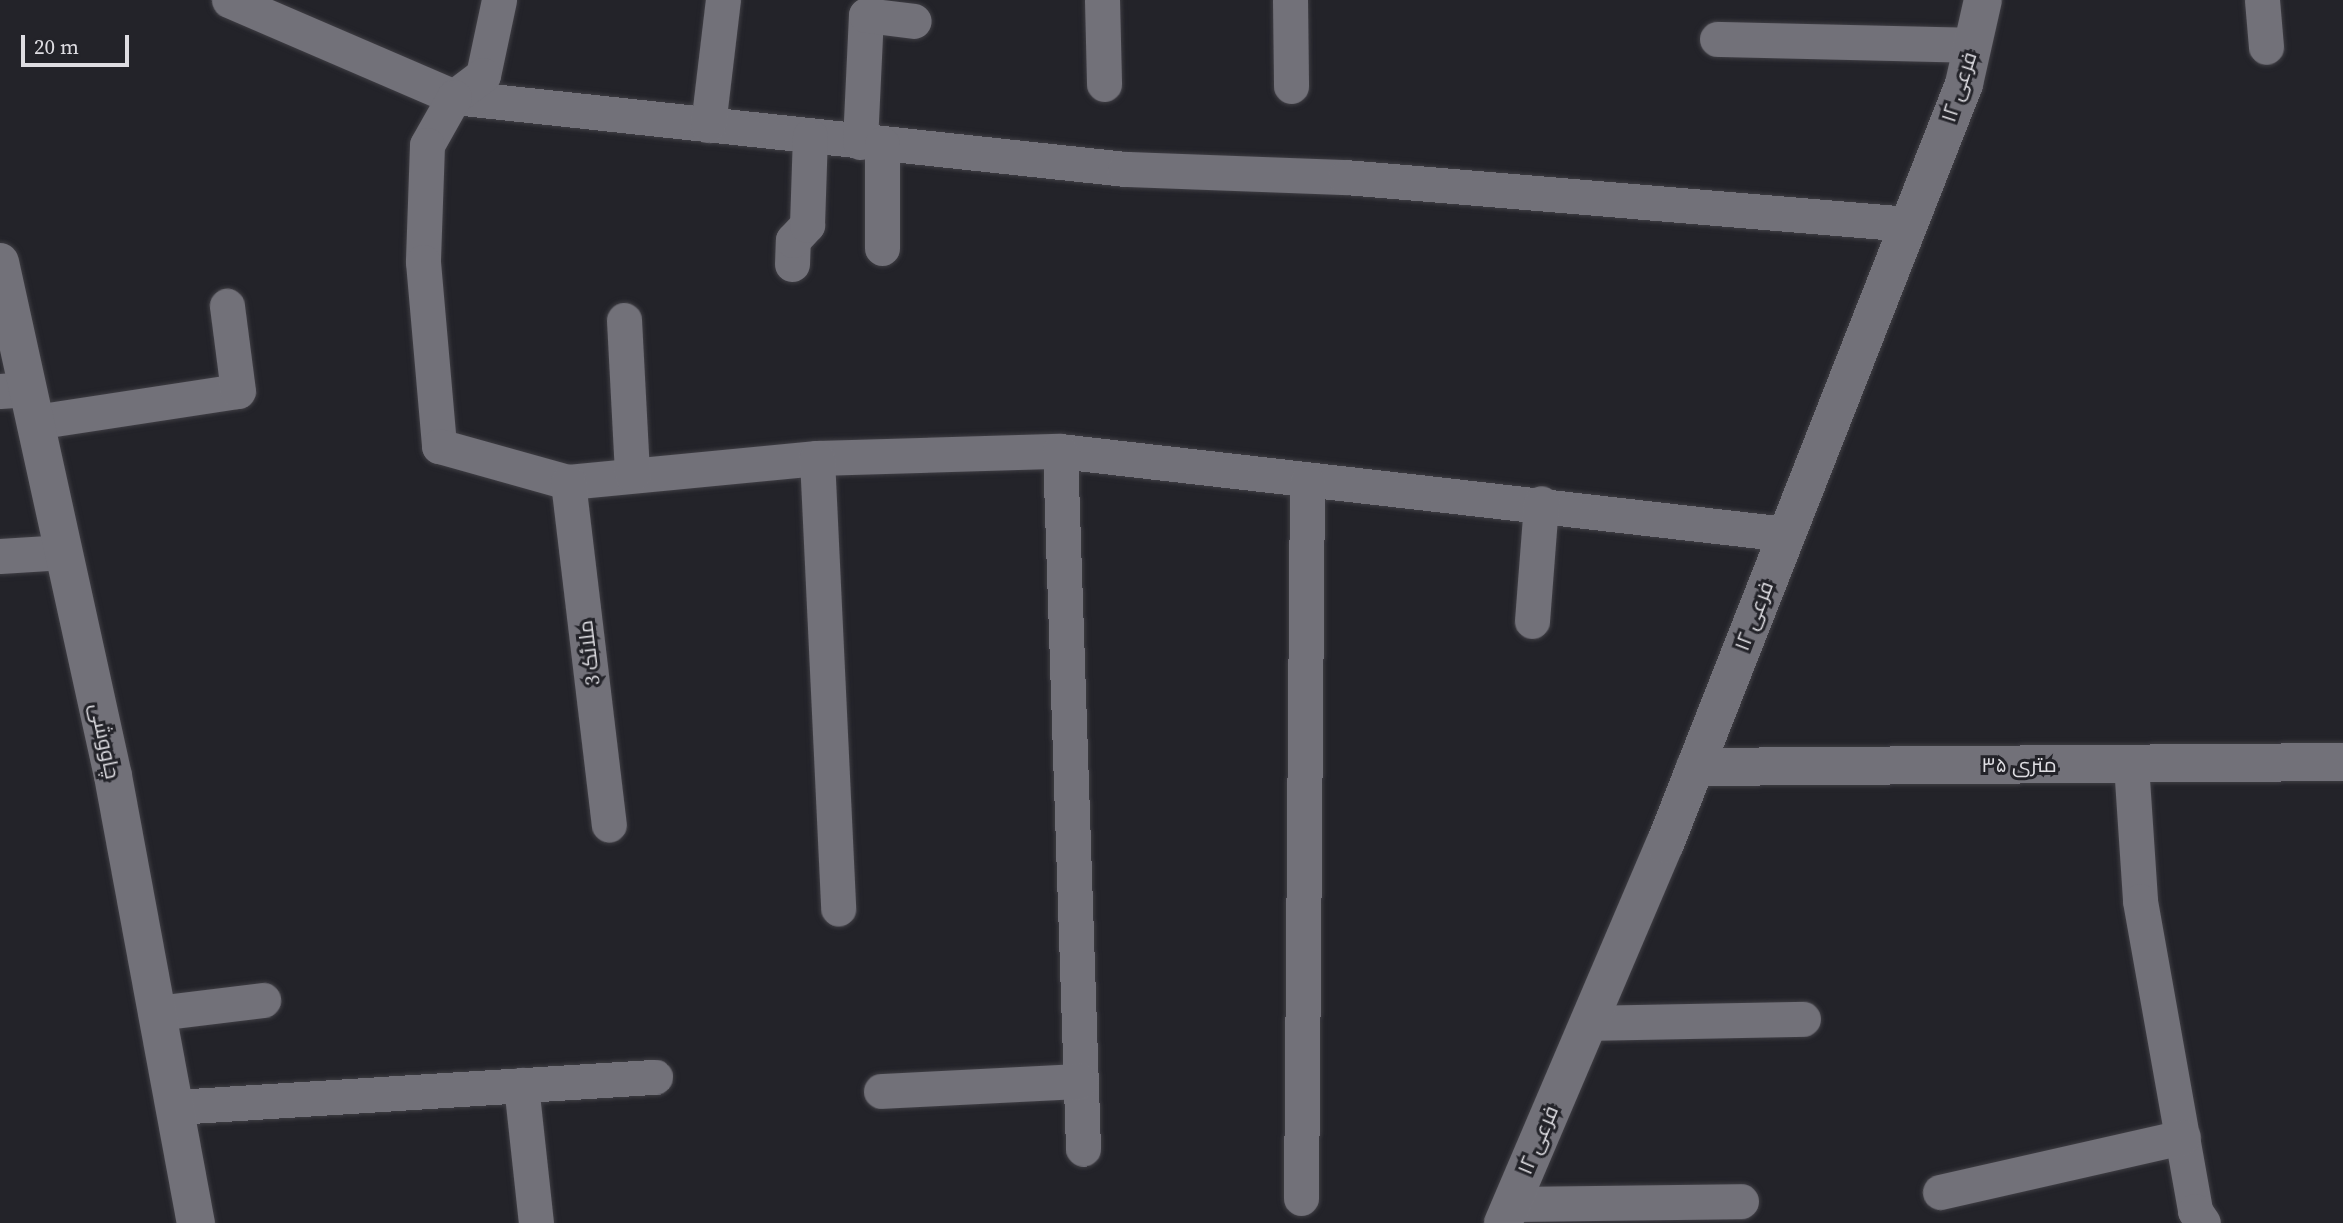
<!DOCTYPE html>
<meta charset="utf-8">
<style>
body{margin:0}
#map{position:relative;width:2343px;height:1223px;overflow:hidden;background:#232329;font-family:"Source Serif 4",Cairo,serif}
div>[style]{position:absolute}
.roads{filter:drop-shadow(0 0 2px #3f3e44) drop-shadow(0 0 2px #3f3e44)}
.street>*{height:35px;margin:-17.5px;padding:0 17.5px;transform-origin:17.5px;border-radius:17.5px;background:#727179}
.secondary>*{height:38px;margin:-19px;padding:0 19px;transform-origin:19px;border-radius:19px;background:#727179}
span{translate:-50% -50%;white-space:nowrap;text-align:center;line-height:1.15;-webkit-text-stroke:6px #232329;paint-order:stroke}
.street-label{font-size:21px;color:#dedde2}
.scale{position:absolute;left:21px;top:35px;width:108px;height:32px;box-sizing:border-box;border:4px solid #dedde2;border-top:0;padding-left:9px;font-size:21px;line-height:24px;white-space:nowrap;color:#dedde2;-webkit-text-stroke:5px #232329;paint-order:stroke}
</style>
<div id="map">
<div class="roads">
<div class="street">
<div style="left:229px;top:0;width:245px;rotate:23.3deg"></div>
<div style="left:454px;top:97px;width:675px;rotate:6.12deg"></div>
<div style="left:1125px;top:169px;width:220px;rotate:2.1deg"></div>
<div style="left:1345px;top:177px;width:565px;rotate:4.77deg"></div>
<div style="left:499px;top:0;width:77px;rotate:102deg"></div>
<div style="left:483px;top:75px;width:36px;rotate:143deg"></div>
<div style="left:454px;top:97px;width:55px;rotate:119.4deg"></div>
<div style="left:427px;top:145px;width:117px;rotate:92deg"></div>
<div style="left:423px;top:262px;width:185px;rotate:85deg"></div>
<div style="left:439px;top:446px;width:134px;rotate:15.6deg"></div>
<div style="left:568px;top:482px;width:250px;rotate:-5.5deg"></div>
<div style="left:817px;top:458px;width:243px;rotate:-1.7deg"></div>
<div style="left:1060px;top:451px;width:731px;rotate:6.52deg"></div>
<div style="left:1102px;top:0;width:84px;rotate:88.6deg"></div>
<div style="left:1290px;top:0;width:86px;rotate:89.3deg"></div>
<div style="left:2262px;top:0;width:47px;rotate:85.1deg"></div>
<div style="left:1717px;top:39px;width:255px;rotate:1.3deg"></div>
<div style="left:708px;top:125px;width:126px;rotate:-83.2deg"></div>
<div style="left:860px;top:142px;width:127px;rotate:-87.3deg"></div>
<div style="left:866px;top:15px;width:48px;rotate:7.1deg"></div>
<div style="left:882px;top:248px;width:104px;rotate:-90deg"></div>
<div style="left:792px;top:264px;width:24px;rotate:-88deg"></div>
<div style="left:793px;top:240px;width:21px;rotate:-47deg"></div>
<div style="left:807px;top:225px;width:89px;rotate:-88.1deg"></div>
<div style="left:624px;top:320px;width:155px;rotate:87deg"></div>
<div style="left:0;top:391px;width:28px;rotate:-4deg"></div>
<div style="left:35px;top:422px;width:205px;rotate:-8.7deg"></div>
<div style="left:238px;top:391px;width:86px;rotate:-97.4deg"></div>
<div style="left:1060px;top:451px;width:698px;rotate:88.11deg"></div>
<div style="left:817px;top:458px;width:451px;rotate:87.3deg"></div>
<div style="left:568px;top:482px;width:345px;rotate:83.2deg"></div>
<div style="left:0;top:556px;width:64px;rotate:-3.6deg"></div>
<div style="left:1532px;top:621px;width:118px;rotate:-85.6deg"></div>
<div style="left:2131px;top:764px;width:137px;rotate:86.2deg"></div>
<div style="left:2140px;top:901px;width:315px;rotate:79.9deg"></div>
<div style="left:2195px;top:1211px;width:14px;rotate:56deg"></div>
<div style="left:157px;top:1013px;width:107px;rotate:-7deg"></div>
<div style="left:1588px;top:1023px;width:215px;rotate:-1.1deg"></div>
<div style="left:521px;top:1085px;width:139px;rotate:83.8deg"></div>
<div style="left:881px;top:1091px;width:200px;rotate:-2.9deg"></div>
<div style="left:175px;top:1107px;width:481px;rotate:-3.6deg"></div>
<div style="left:1940px;top:1192px;width:249px;rotate:-12.8deg"></div>
<div style="left:1301px;top:1198px;width:716px;rotate:-89.52deg"></div>
<div style="left:1511px;top:1204px;width:230px;rotate:-0.7deg"></div>
</div>
<div class="secondary">
<div style="left:0;top:262px;width:526px;rotate:77.6deg"></div>
<div style="left:113px;top:776px;width:455px;rotate:79.5deg"></div>
<div style="left:1695px;top:767px;width:648px;rotate:-0.44deg"></div>
<div style="left:1503px;top:1223px;width:412px;rotate:-66.9deg"></div>
<div style="left:1665px;top:844px;width:817px;rotate:-68.52deg"></div>
<div style="left:1964px;top:84px;width:86px;rotate:-77.3deg"></div>
</div>
</div>
<div class="street-label">
<span style="left:1959px;top:87px;rotate:-72deg">فرعی ۱۲</span>
<span style="left:1754px;top:616px;rotate:-69deg">فرعی ۱۲</span>
<span style="left:589px;top:653px;rotate:-97deg">ملائک 3</span>
<span style="left:105px;top:741px;rotate:78deg">چاووشی</span>
<span style="left:2019px;top:765px">۳۵ متری</span>
<span style="left:1538px;top:1140px;rotate:-67deg">فرعی ۱۲</span>
</div>
<div class="scale">20 m</div>
</div>
